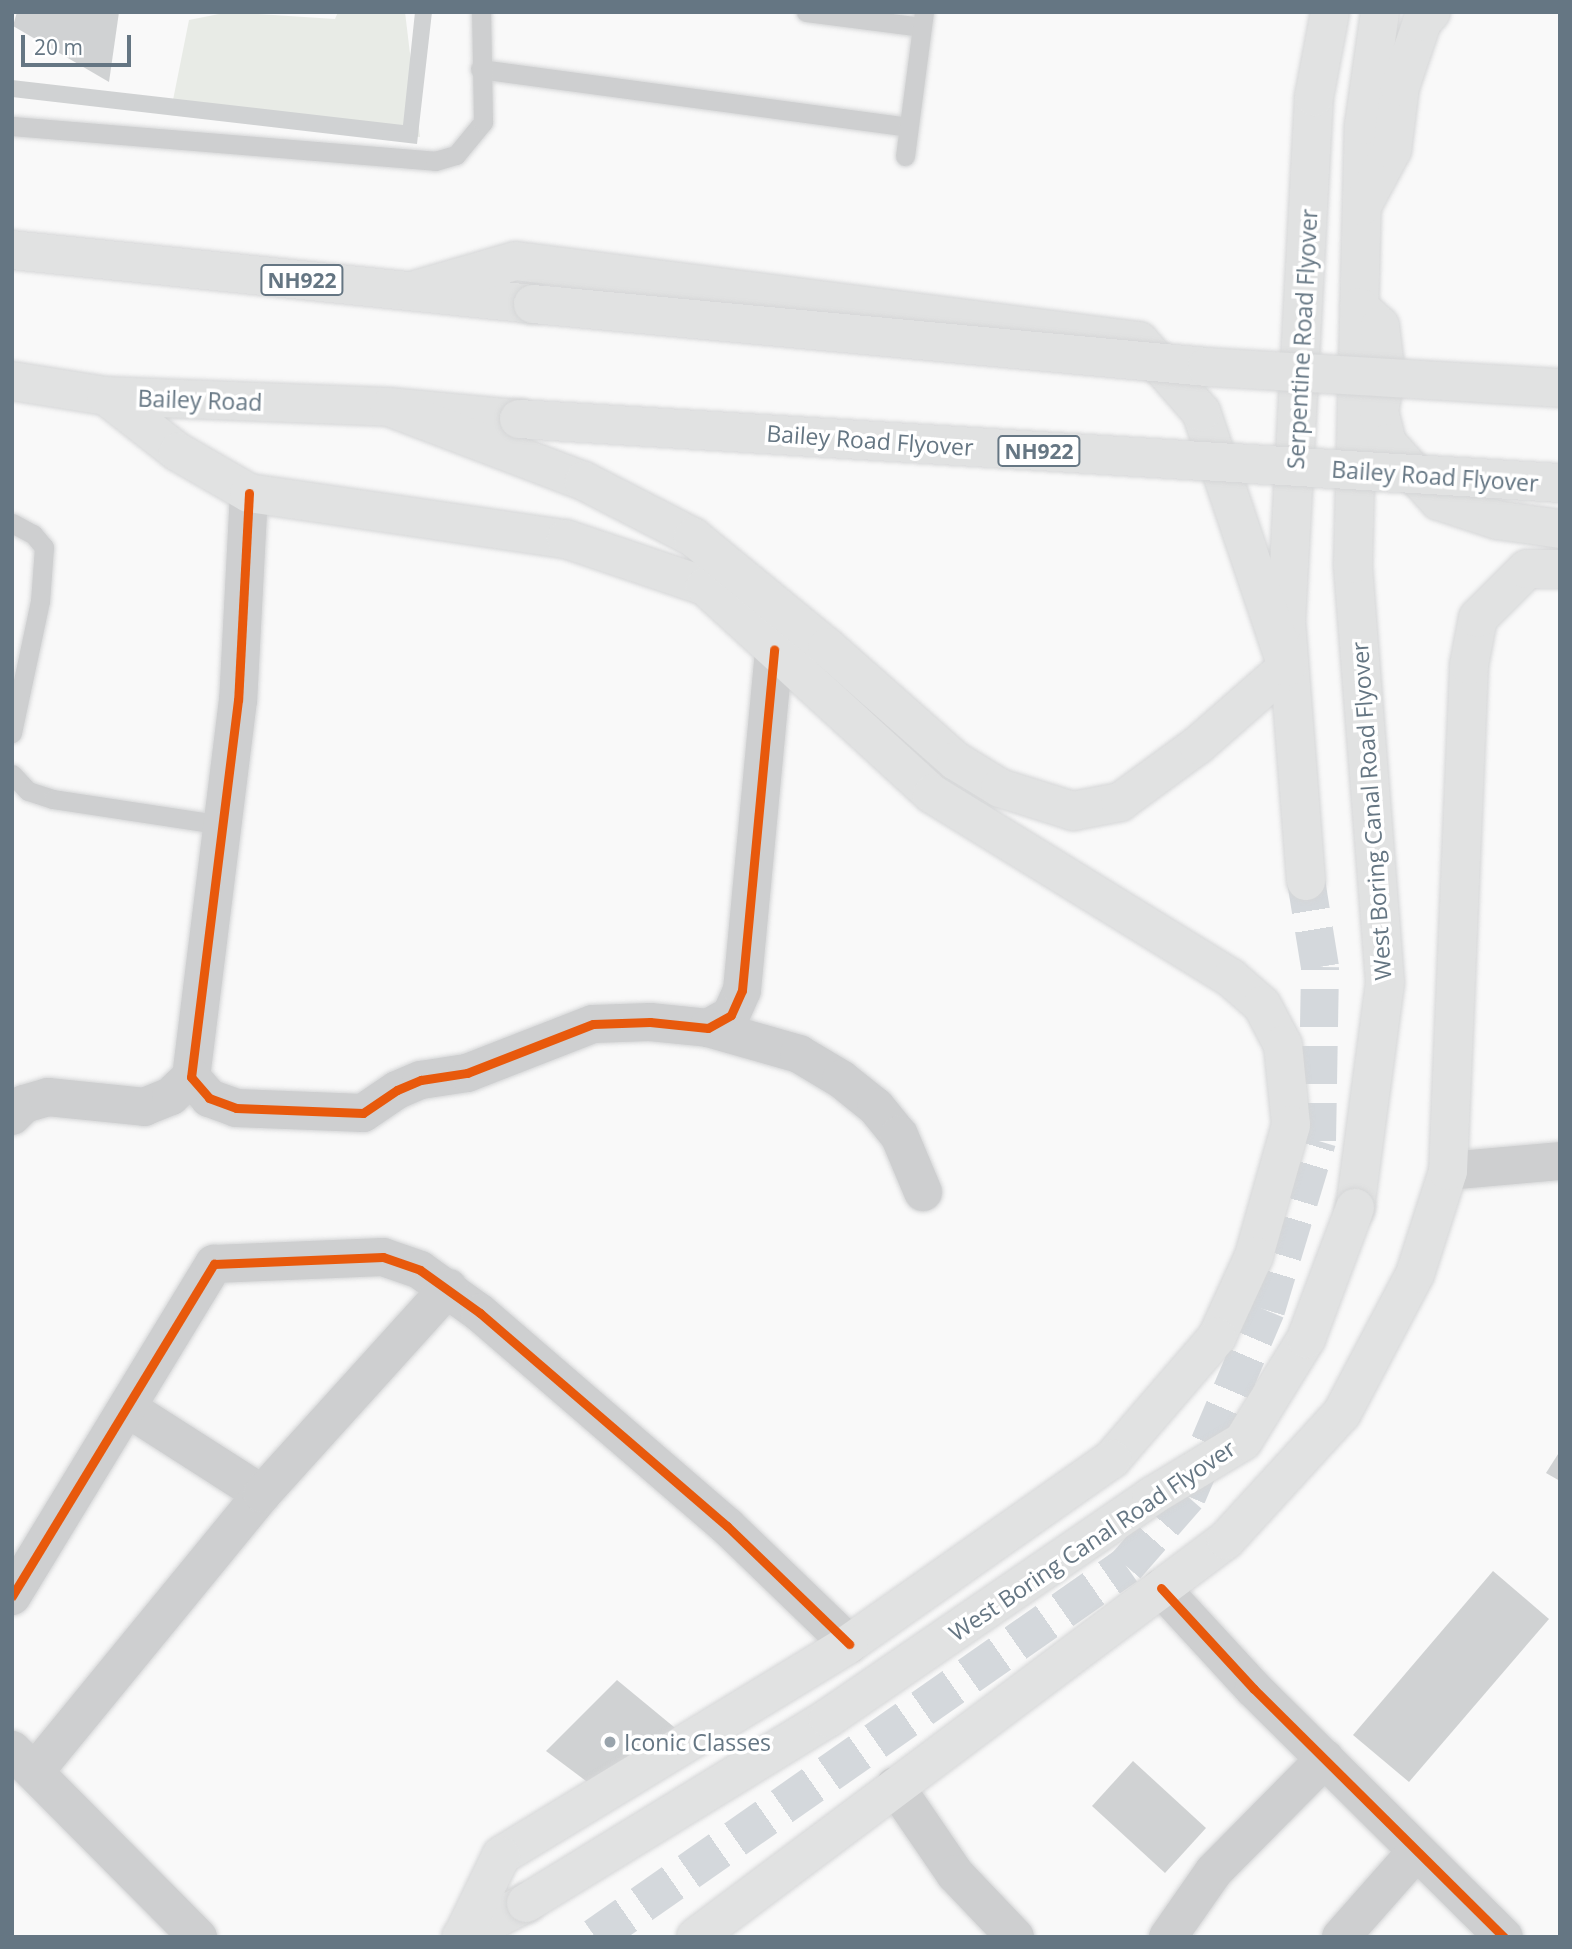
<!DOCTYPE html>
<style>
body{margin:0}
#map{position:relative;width:1572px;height:1949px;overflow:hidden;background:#f9f9f9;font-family:"Open Sans",sans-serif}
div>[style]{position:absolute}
.green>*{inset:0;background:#e8ebe6}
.building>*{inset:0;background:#d0d2d3}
.secondary-tunnel>*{height:38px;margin-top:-19px;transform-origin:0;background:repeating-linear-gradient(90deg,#d4d8dc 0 38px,transparent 0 57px)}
.roads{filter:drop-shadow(0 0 2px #d5d6d7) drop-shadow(0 0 2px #d5d6d7)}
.service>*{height:19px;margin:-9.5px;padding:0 9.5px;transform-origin:9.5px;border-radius:9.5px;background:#cecfd0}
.minor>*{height:38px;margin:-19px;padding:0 19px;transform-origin:19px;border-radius:19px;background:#cecfd0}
.secondary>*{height:38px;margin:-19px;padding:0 19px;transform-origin:19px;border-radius:19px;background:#e1e2e2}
.trunk>*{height:38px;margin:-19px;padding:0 19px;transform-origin:19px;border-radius:19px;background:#e1e2e2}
.bridges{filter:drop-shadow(0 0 2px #d5d6d7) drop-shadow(0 0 2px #d5d6d7)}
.secondary-bridge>*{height:38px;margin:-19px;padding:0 19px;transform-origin:19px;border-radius:19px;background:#e1e2e2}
.trunk-bridge>*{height:38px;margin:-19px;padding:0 19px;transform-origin:19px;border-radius:19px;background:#e1e2e2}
.cycleway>*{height:9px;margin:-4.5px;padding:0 4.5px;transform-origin:4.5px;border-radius:4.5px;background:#e8590c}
.dots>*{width:19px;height:19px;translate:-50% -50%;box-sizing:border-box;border:4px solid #fff;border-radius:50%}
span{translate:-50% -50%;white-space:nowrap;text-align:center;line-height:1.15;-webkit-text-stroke:7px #fff;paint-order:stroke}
.shield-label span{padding:2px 5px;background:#fff;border:2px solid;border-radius:5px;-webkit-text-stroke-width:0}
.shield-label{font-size:21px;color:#657683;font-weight:700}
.street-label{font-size:23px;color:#657683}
.poi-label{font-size:23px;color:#657683}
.left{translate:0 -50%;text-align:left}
.frame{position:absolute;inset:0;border:14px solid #657683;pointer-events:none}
.scale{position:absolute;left:21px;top:35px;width:110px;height:32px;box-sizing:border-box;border:4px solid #657683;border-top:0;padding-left:9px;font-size:21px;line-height:24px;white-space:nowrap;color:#657683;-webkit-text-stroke:5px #fff;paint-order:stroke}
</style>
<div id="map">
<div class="green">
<div style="clip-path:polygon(229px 12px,335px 19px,338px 12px,405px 12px,420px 137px,170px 115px,189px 20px)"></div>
</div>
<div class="building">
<div style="clip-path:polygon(17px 12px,119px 12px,109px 82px,13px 26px)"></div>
<div style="clip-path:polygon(415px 12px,432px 12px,417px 144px,12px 97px,12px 80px,403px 125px)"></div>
<div style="clip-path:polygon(1560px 1451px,1560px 1481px,1546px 1473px)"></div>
<div style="clip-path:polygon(1493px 1571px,1549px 1619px,1409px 1782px,1353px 1735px)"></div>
<div style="clip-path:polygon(617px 1680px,680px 1732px,594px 1787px,546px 1751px)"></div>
<div style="clip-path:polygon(1133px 1761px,1206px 1828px,1165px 1873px,1092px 1806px)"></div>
</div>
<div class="secondary-tunnel">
<div style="left:595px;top:1937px;width:648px;rotate:-34.94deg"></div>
<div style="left:1126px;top:1566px;width:93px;rotate:-48.9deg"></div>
<div style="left:1187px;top:1496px;width:202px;rotate:-67deg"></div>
<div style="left:1266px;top:1310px;width:177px;rotate:-73.2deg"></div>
<div style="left:1317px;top:1141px;width:174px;rotate:-89deg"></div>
<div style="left:1320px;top:967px;width:87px;rotate:-99.2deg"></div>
</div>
<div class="roads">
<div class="service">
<div style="left:806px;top:12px;width:116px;rotate:7.4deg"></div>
<div style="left:480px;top:69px;width:432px;rotate:7.7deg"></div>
<div style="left:12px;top:126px;width:424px;rotate:4.7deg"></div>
<div style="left:435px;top:161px;width:22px;rotate:-16deg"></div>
<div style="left:456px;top:155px;width:43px;rotate:-50.7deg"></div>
<div style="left:483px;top:122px;width:110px;rotate:-91deg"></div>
<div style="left:905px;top:156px;width:145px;rotate:-82.5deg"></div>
<div style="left:12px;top:523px;width:24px;rotate:28deg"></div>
<div style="left:33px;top:534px;width:17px;rotate:50deg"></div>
<div style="left:44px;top:547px;width:54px;rotate:94.2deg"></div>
<div style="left:40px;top:601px;width:135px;rotate:102deg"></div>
<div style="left:12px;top:774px;width:23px;rotate:47deg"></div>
<div style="left:28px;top:791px;width:26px;rotate:18deg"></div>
<div style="left:53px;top:799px;width:172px;rotate:8.7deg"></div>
</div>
<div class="minor">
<div style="left:249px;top:493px;width:207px;rotate:93deg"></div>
<div style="left:238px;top:700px;width:380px;rotate:97.1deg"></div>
<div style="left:191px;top:1077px;width:28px;rotate:49deg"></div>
<div style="left:209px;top:1098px;width:29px;rotate:20deg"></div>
<div style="left:236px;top:1108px;width:127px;rotate:2.3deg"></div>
<div style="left:363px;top:1113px;width:41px;rotate:-34.1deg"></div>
<div style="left:397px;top:1090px;width:26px;rotate:-23deg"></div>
<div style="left:421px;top:1080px;width:47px;rotate:-8.7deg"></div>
<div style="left:467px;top:1073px;width:135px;rotate:-21.3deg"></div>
<div style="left:593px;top:1024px;width:57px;rotate:-2deg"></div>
<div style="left:650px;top:1022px;width:58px;rotate:5.9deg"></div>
<div style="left:708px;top:1028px;width:26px;rotate:-29deg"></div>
<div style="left:731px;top:1015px;width:27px;rotate:-66deg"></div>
<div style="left:742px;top:990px;width:342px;rotate:-84.6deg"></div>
<div style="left:708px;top:1028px;width:95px;rotate:15.9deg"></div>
<div style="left:799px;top:1054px;width:49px;rotate:30.8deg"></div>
<div style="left:841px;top:1079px;width:45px;rotate:38.7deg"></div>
<div style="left:876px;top:1107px;width:36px;rotate:51deg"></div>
<div style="left:899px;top:1135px;width:62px;rotate:67.2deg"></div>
<div style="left:12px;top:1116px;width:17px;rotate:-45deg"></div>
<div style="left:24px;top:1104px;width:25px;rotate:-16deg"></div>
<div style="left:48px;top:1097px;width:97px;rotate:5.9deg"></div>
<div style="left:144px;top:1107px;width:29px;rotate:-22deg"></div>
<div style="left:171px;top:1096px;width:28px;rotate:-44deg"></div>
<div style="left:1448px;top:1171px;width:112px;rotate:-5.1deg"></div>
<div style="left:129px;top:1409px;width:158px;rotate:32.6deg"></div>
<div style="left:1161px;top:1588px;width:137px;rotate:47.4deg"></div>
<div style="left:1254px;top:1689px;width:352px;rotate:44.8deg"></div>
<div style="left:12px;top:1596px;width:389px;rotate:-58.7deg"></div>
<div style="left:214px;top:1264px;width:169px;rotate:-2.4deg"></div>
<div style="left:383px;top:1257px;width:39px;rotate:19deg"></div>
<div style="left:420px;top:1270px;width:74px;rotate:35.6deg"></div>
<div style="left:480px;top:1313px;width:326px;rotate:40.8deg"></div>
<div style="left:727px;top:1526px;width:170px;rotate:44deg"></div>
<div style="left:12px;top:1750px;width:264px;rotate:45.2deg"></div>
<div style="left:36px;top:1770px;width:357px;rotate:-50.7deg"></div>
<div style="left:262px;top:1494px;width:278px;rotate:-47.9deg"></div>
<div style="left:895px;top:1786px;width:107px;rotate:55.7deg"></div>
<div style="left:955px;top:1874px;width:87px;rotate:46.4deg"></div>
<div style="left:1168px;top:1937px;width:80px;rotate:-55.1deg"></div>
<div style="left:1214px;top:1871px;width:158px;rotate:-45.3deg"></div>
<div style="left:1341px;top:1937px;width:113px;rotate:-48.6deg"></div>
</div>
<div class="secondary">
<div style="left:1306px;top:881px;width:260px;rotate:-94.4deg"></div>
<div style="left:1286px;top:622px;width:526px;rotate:-86.95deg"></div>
<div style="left:1314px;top:97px;width:86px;rotate:-79.3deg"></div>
<div style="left:1355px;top:1208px;width:227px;rotate:-82.4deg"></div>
<div style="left:1385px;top:983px;width:420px;rotate:-94.4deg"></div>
<div style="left:1353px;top:564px;width:439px;rotate:-88.6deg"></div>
<div style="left:1364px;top:125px;width:114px;rotate:-81.9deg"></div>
<div style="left:461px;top:1937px;width:73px;rotate:-27.6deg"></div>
</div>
<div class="trunk">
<div style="left:1362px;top:206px;width:64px;rotate:-61.8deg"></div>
<div style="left:1392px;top:150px;width:64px;rotate:-82.8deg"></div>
<div style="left:1400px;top:87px;width:69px;rotate:-71.3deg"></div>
<div style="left:1422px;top:22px;width:13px;rotate:-48deg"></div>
<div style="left:12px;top:250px;width:524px;rotate:5.92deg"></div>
<div style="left:1359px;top:307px;width:28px;rotate:42deg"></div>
<div style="left:1380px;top:326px;width:49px;rotate:83deg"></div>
<div style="left:1386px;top:375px;width:37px;rotate:101deg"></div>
<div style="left:1379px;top:411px;width:33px;rotate:76deg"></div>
<div style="left:1387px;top:443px;width:78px;rotate:48.1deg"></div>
<div style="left:1439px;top:501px;width:61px;rotate:18.1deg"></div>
<div style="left:1497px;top:520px;width:64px;rotate:8.1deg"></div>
<div style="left:12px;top:381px;width:95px;rotate:9.1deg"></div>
<div style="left:106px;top:396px;width:283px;rotate:2.2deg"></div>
<div style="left:389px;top:407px;width:131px;rotate:5.3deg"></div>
<div style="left:106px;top:396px;width:91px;rotate:37.9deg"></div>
<div style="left:178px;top:452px;width:82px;rotate:30deg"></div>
<div style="left:249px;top:493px;width:320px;rotate:8.3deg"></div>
<div style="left:566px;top:539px;width:147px;rotate:18.7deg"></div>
<div style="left:705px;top:586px;width:308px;rotate:42.5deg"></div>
<div style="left:932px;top:794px;width:351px;rotate:31.6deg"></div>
<div style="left:1231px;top:978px;width:41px;rotate:41.1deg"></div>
<div style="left:1262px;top:1005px;width:45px;rotate:62.3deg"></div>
<div style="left:1283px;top:1045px;width:80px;rotate:84.3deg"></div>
<div style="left:1291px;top:1125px;width:136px;rotate:105.8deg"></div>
<div style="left:1254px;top:1256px;width:89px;rotate:114.6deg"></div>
<div style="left:1217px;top:1337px;width:161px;rotate:130.7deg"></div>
<div style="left:1112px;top:1459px;width:322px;rotate:144.9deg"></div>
<div style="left:849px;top:1644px;width:407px;rotate:148.7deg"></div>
<div style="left:501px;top:1856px;width:88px;rotate:115.7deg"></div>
<div style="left:389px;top:407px;width:209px;rotate:20.8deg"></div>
<div style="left:584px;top:481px;width:123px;rotate:27.2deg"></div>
<div style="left:693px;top:537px;width:173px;rotate:39.4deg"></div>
<div style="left:827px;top:647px;width:172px;rotate:41.5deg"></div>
<div style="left:956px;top:761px;width:52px;rotate:31.5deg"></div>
<div style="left:1000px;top:788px;width:77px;rotate:17.5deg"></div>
<div style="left:1073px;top:811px;width:48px;rotate:-10.8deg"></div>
<div style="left:1120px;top:802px;width:97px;rotate:-36.2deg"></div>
<div style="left:1198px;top:745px;width:118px;rotate:-41.2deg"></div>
<div style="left:1287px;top:667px;width:269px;rotate:-108.6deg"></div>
<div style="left:1201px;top:412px;width:94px;rotate:-131.1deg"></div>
<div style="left:1139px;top:341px;width:629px;rotate:-172.69deg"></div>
<div style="left:515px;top:261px;width:107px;rotate:163.8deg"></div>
<div style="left:696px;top:1937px;width:662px;rotate:-36.84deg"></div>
<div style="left:1226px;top:1540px;width:172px;rotate:-47.6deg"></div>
<div style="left:1342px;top:1413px;width:157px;rotate:-62.3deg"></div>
<div style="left:1415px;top:1274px;width:108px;rotate:-72.2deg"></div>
<div style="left:1448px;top:1171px;width:506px;rotate:-87.62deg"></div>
<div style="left:1469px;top:665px;width:48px;rotate:-79.2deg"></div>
<div style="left:1478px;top:618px;width:69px;rotate:-45deg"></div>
<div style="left:1527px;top:569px;width:33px"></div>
</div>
</div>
<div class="bridges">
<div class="secondary-bridge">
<div style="left:526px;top:1903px;width:354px;rotate:-31.5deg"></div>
<div style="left:828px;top:1718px;width:393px;rotate:-34.4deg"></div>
<div style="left:1152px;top:1496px;width:106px;rotate:-31.1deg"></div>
<div style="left:1243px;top:1441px;width:120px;rotate:-58.3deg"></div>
<div style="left:1306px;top:1339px;width:140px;rotate:-69.5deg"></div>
</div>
<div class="trunk-bridge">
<div style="left:533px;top:304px;width:677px;rotate:5.34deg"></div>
<div style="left:1207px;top:367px;width:354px;rotate:3.4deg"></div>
<div style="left:519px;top:419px;width:1043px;rotate:3.52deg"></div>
</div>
</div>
<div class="cycleway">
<div style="left:249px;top:493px;width:207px;rotate:93deg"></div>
<div style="left:238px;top:700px;width:380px;rotate:97.1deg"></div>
<div style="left:191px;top:1077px;width:28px;rotate:49deg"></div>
<div style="left:209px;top:1098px;width:29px;rotate:20deg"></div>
<div style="left:236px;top:1108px;width:127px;rotate:2.3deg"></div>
<div style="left:363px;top:1113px;width:41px;rotate:-34.1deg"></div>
<div style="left:397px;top:1090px;width:26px;rotate:-23deg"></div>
<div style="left:421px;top:1080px;width:47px;rotate:-8.7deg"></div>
<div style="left:467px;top:1073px;width:135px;rotate:-21.3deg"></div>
<div style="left:593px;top:1024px;width:57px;rotate:-2deg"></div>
<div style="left:650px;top:1022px;width:58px;rotate:5.9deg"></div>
<div style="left:708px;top:1028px;width:26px;rotate:-29deg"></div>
<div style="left:731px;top:1015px;width:27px;rotate:-66deg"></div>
<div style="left:742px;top:990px;width:342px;rotate:-84.6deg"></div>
<div style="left:1161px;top:1588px;width:137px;rotate:47.4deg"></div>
<div style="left:1254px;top:1689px;width:352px;rotate:44.8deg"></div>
<div style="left:12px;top:1596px;width:389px;rotate:-58.7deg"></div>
<div style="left:214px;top:1264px;width:169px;rotate:-2.4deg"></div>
<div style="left:383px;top:1257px;width:39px;rotate:19deg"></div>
<div style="left:420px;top:1270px;width:74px;rotate:35.6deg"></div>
<div style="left:480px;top:1313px;width:326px;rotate:40.8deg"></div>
<div style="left:727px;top:1526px;width:170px;rotate:44deg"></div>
</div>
<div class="dots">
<div style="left:610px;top:1742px;background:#99a4ac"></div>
</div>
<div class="shield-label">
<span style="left:302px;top:280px">NH922</span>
<span style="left:1039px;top:451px">NH922</span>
</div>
<div class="street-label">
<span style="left:1302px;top:339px;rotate:-87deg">Serpentine Road Flyover</span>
<span style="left:200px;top:400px;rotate:2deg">Bailey Road</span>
<span style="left:870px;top:440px;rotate:4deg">Bailey Road Flyover</span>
<span style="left:1435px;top:476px;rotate:4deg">Bailey Road Flyover</span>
<span style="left:1371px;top:811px;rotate:-94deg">West Boring Canal Road Flyover</span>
<span style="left:1092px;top:1540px;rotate:-34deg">West Boring Canal Road Flyover</span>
</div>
<div class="poi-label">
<span class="left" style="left:624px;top:1742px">Iconic Classes</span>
</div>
<div class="frame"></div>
<div class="scale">20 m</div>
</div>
